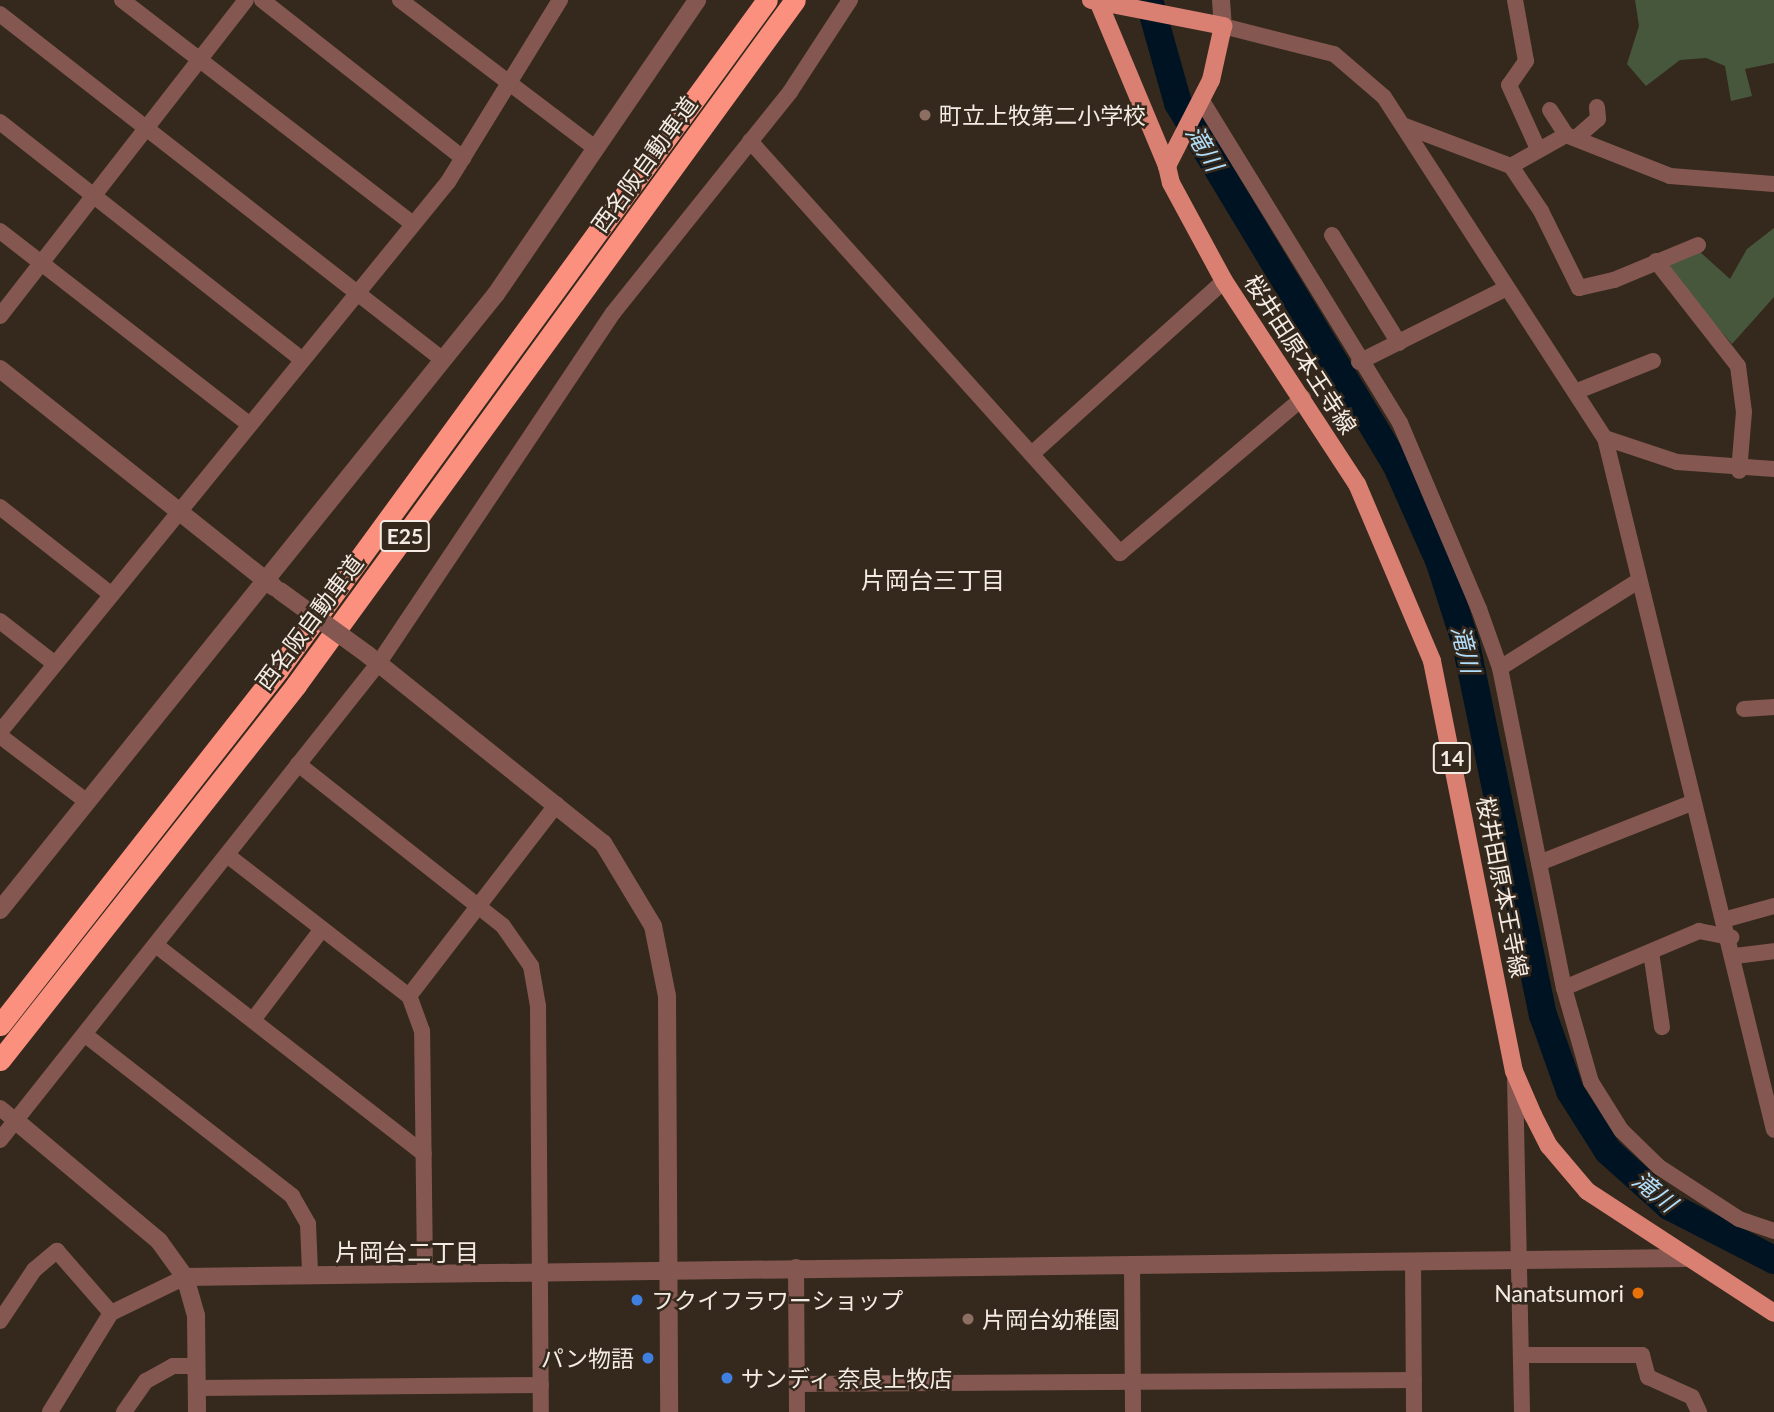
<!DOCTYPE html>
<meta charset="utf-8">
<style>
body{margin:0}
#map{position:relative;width:1774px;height:1412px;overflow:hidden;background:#35291d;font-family:Lato,"Noto Sans JP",sans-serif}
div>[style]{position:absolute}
.green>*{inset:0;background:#47573c}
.river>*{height:28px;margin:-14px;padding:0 14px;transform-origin:14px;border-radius:14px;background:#001322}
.minor>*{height:16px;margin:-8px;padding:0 8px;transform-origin:8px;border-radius:8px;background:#845850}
.tertiary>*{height:18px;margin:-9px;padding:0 9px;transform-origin:9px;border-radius:9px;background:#845850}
.primary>*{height:18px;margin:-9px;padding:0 9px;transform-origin:9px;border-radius:9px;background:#da8072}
.motorway>*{height:21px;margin:-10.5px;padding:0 10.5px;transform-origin:10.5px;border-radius:10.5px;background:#fc907f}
.tertiary-bridge>*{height:18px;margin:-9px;padding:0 9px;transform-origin:9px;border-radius:9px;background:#845850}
.dots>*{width:19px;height:19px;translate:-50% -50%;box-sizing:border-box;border:4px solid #35291d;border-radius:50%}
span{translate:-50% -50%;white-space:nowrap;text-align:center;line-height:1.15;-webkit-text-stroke:5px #35291d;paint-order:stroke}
.shield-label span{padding:2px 5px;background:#35291d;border:2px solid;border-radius:5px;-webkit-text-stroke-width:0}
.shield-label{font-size:21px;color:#f4ece4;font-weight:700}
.poi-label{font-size:23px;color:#f4ece4}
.left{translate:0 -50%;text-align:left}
.right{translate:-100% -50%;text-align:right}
.street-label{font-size:23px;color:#f4ece4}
.water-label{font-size:24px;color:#b0defb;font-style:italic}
.neighbourhood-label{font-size:24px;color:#f4ece4}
</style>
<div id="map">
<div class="green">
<div style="clip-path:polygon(1635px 0,1774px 0,1774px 63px,1745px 69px,1752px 96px,1731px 101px,1725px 66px,1706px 58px,1680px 60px,1646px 86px,1627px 64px,1639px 26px)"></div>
<div style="clip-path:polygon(1774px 228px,1774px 297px,1732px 344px,1663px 264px,1699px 251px,1730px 279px,1747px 249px)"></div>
</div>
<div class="river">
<div style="left:1149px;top:0;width:107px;rotate:74.3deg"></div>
<div style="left:1178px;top:103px;width:422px;rotate:58.9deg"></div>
<div style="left:1396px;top:464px;width:108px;rotate:66deg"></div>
<div style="left:1440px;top:563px;width:85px;rotate:72.2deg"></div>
<div style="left:1466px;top:644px;width:379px;rotate:78.3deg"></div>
<div style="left:1543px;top:1015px;width:81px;rotate:70.4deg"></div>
<div style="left:1570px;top:1091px;width:71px;rotate:57.7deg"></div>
<div style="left:1608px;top:1151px;width:82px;rotate:42deg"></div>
<div style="left:1669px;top:1206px;width:118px;rotate:27.2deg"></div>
</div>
<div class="minor">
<div style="left:122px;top:0;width:367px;rotate:37.6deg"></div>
<div style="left:262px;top:0;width:256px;rotate:38.2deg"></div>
<div style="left:400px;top:0;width:246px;rotate:37.2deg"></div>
<div style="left:1515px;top:0;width:62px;rotate:79.8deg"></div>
<div style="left:1526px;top:61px;width:29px;rotate:125deg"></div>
<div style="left:1509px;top:85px;width:70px;rotate:65.6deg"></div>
<div style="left:0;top:14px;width:562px;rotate:37.99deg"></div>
<div style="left:1223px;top:26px;width:114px;rotate:14.2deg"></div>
<div style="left:1334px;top:54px;width:66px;rotate:40.7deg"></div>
<div style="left:1384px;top:97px;width:406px;rotate:57.1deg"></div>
<div style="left:1605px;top:438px;width:712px;rotate:76.28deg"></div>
<div style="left:1202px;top:101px;width:378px;rotate:58.4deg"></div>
<div style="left:1400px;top:423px;width:202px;rotate:67deg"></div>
<div style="left:1479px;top:609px;width:63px;rotate:70.4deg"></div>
<div style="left:1500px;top:668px;width:326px;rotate:78.7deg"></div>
<div style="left:1564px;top:988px;width:98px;rotate:74deg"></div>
<div style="left:1591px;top:1082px;width:57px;rotate:58deg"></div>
<div style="left:1621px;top:1130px;width:53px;rotate:44.2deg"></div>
<div style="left:1659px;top:1167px;width:95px;rotate:33deg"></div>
<div style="left:1739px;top:1219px;width:37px;rotate:19deg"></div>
<div style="left:1550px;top:110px;width:30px;rotate:57deg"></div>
<div style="left:0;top:122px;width:383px;rotate:38.2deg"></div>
<div style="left:1405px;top:126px;width:113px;rotate:20.7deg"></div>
<div style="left:1511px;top:166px;width:54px;rotate:56.3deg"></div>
<div style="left:1541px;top:211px;width:86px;rotate:63.7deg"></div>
<div style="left:1579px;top:288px;width:36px;rotate:-13deg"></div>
<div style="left:1614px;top:280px;width:91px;rotate:-22.6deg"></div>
<div style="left:1577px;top:137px;width:28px;rotate:-41deg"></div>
<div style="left:1598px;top:119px;width:12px;rotate:-95deg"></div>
<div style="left:750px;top:141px;width:554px;rotate:48.07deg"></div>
<div style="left:1120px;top:553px;width:240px;rotate:-40.3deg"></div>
<div style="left:1511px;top:166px;width:63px;rotate:-29.4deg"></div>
<div style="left:1566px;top:135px;width:112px;rotate:21.5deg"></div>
<div style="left:1670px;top:176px;width:104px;rotate:4.4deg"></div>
<div style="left:0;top:231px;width:315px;rotate:37.8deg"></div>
<div style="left:1332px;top:235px;width:127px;rotate:58.2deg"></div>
<div style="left:1656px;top:261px;width:133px;rotate:52deg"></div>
<div style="left:1738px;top:366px;width:46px;rotate:82.6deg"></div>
<div style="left:1744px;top:412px;width:59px;rotate:94.8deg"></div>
<div style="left:0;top:316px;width:400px;rotate:-52.1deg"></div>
<div style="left:1359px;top:362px;width:163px;rotate:-26.6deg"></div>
<div style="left:1575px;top:392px;width:84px;rotate:-21.7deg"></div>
<div style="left:1605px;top:438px;width:76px;rotate:18.4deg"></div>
<div style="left:1677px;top:462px;width:97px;rotate:4.1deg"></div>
<div style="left:1034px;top:452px;width:256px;rotate:-42deg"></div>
<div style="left:0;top:507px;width:142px;rotate:38.2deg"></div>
<div style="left:0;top:621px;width:70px;rotate:38deg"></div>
<div style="left:1500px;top:668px;width:163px;rotate:-32.2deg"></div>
<div style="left:1744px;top:709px;width:30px;rotate:-4deg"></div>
<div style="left:0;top:732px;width:709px;rotate:-50.84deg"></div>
<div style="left:448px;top:182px;width:214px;rotate:-58.4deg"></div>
<div style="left:0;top:736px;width:108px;rotate:37.1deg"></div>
<div style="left:298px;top:764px;width:261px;rotate:38.3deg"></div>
<div style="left:503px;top:926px;width:49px;rotate:55deg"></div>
<div style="left:531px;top:966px;width:41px;rotate:80.1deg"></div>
<div style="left:538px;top:1006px;width:406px;rotate:89.6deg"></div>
<div style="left:227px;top:855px;width:230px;rotate:37.8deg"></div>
<div style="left:1539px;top:863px;width:163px;rotate:-21.5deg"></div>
<div style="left:1727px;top:919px;width:49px;rotate:-15.5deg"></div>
<div style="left:157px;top:946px;width:338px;rotate:37.9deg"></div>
<div style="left:1651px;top:952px;width:76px;rotate:81.7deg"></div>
<div style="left:1735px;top:956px;width:39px;rotate:-7deg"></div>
<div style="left:1564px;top:988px;width:147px;rotate:-22.9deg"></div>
<div style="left:1699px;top:931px;width:33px;rotate:11deg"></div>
<div style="left:253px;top:1020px;width:114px;rotate:-52.8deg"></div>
<div style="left:88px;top:1037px;width:259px;rotate:37.9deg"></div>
<div style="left:292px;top:1196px;width:32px;rotate:60deg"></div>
<div style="left:308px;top:1224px;width:47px;rotate:87.6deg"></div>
<div style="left:1515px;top:1077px;width:335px;rotate:88.8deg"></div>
<div style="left:0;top:1108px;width:21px;rotate:39deg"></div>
<div style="left:0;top:1140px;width:608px;rotate:-51.55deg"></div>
<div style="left:378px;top:664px;width:422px;rotate:-56.2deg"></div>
<div style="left:613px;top:313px;width:283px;rotate:-51.3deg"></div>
<div style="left:790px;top:92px;width:110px;rotate:-56.9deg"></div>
<div style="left:1413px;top:1261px;width:151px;rotate:89.6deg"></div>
<div style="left:1132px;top:1264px;width:148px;rotate:89.6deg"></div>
<div style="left:796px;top:1267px;width:145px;rotate:89.6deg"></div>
<div style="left:425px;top:1270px;width:239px;rotate:-90.7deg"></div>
<div style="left:422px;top:1031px;width:37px;rotate:-110deg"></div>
<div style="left:409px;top:996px;width:242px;rotate:-52.4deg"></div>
<div style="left:0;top:1321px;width:61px;rotate:-56.3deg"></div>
<div style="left:34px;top:1270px;width:30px;rotate:-40deg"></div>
<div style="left:57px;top:1251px;width:82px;rotate:48.9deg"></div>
<div style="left:1522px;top:1355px;width:120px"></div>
<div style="left:1642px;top:1355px;width:23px;rotate:75deg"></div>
<div style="left:1648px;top:1377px;width:48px;rotate:24.4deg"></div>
<div style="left:1692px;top:1397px;width:17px;rotate:65deg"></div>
<div style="left:797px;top:1384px;width:617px;rotate:-0.37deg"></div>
<div style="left:197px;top:1388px;width:344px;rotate:-0.5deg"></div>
<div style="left:50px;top:1412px;width:116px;rotate:-58.4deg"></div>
<div style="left:111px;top:1313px;width:82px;rotate:-25.9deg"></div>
<div style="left:124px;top:1412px;width:38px;rotate:-55deg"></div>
<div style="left:146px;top:1381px;width:31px;rotate:-29deg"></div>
<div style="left:173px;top:1366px;width:24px"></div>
</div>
<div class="tertiary">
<div style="left:1221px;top:0;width:26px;rotate:86deg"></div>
<div style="left:0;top:369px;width:350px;rotate:38.5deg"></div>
<div style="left:368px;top:655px;width:301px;rotate:38.7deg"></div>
<div style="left:603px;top:843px;width:97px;rotate:58.9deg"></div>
<div style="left:653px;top:926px;width:71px;rotate:78.7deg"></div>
<div style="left:667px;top:996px;width:416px;rotate:89.7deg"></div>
<div style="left:0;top:910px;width:791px;rotate:-51.16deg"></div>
<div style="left:496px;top:294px;width:356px;rotate:-55.6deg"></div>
<div style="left:16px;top:1121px;width:187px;rotate:40deg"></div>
<div style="left:159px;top:1241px;width:44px;rotate:54.2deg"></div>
<div style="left:185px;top:1277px;width:1500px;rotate:-0.73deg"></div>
<div style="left:185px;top:1277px;width:40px;rotate:74deg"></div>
<div style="left:196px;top:1315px;width:97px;rotate:89.4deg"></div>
</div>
<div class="primary">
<div style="left:1091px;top:0;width:135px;rotate:11.1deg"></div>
<div style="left:1223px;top:26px;width:55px;rotate:102.5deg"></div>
<div style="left:1211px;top:80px;width:97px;rotate:117.1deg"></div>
<div style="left:1167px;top:166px;width:17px;rotate:77deg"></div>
<div style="left:1171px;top:183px;width:111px;rotate:61.6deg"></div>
<div style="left:1224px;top:281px;width:243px;rotate:56.8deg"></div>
<div style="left:1357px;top:484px;width:192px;rotate:67deg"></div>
<div style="left:1432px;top:661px;width:418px;rotate:78.7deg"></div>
<div style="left:1514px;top:1071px;width:48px;rotate:66.6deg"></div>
<div style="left:1533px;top:1115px;width:35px;rotate:63deg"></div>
<div style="left:1549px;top:1146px;width:59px;rotate:49.8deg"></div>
<div style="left:1587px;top:1191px;width:223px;rotate:33.1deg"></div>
<div style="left:1098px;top:1px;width:179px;rotate:67.3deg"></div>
</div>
<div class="motorway">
<div style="left:0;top:1025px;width:451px;rotate:-51.9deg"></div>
<div style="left:278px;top:670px;width:829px;rotate:-53.88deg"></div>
<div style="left:0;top:1060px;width:478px;rotate:-51.7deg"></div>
<div style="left:296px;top:685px;width:847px;rotate:-53.93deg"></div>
</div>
<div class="tertiary-bridge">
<div style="left:280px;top:591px;width:109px;rotate:36deg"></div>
</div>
<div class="dots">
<div style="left:925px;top:115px;background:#8d6e63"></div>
<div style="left:1638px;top:1293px;background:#e8710a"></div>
<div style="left:637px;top:1300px;background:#3f7fe0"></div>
<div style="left:968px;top:1319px;background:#8d6e63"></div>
<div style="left:648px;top:1358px;background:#3f7fe0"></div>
<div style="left:727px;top:1378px;background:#3f7fe0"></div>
</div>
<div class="shield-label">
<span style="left:405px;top:536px">E25</span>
<span style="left:1452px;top:758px">14</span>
</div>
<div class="poi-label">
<span class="left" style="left:939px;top:115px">町立上牧第二小学校</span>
<span class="right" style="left:1624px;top:1293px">Nanatsumori</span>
<span class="left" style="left:651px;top:1300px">フクイフラワーショップ</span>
<span class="left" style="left:982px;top:1319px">片岡台幼稚園</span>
<span class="right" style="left:634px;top:1358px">パン物語</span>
<span class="left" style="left:741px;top:1378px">サンディ 奈良上牧店</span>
</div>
<div class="street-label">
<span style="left:644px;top:164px;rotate:-54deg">西名阪自動車道</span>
<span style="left:1301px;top:354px;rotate:57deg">桜井田原本王寺線</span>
<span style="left:309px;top:622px;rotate:-53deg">西名阪自動車道</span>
<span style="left:1503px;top:887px;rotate:79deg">桜井田原本王寺線</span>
</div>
<div class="water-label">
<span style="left:1205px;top:148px;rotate:60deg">滝川</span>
<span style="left:1466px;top:649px;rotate:76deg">滝川</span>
<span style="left:1655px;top:1191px;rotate:39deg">滝川</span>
</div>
<div class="neighbourhood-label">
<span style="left:933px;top:580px">片岡台三丁目</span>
<span style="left:407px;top:1252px">片岡台二丁目</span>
</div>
</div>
